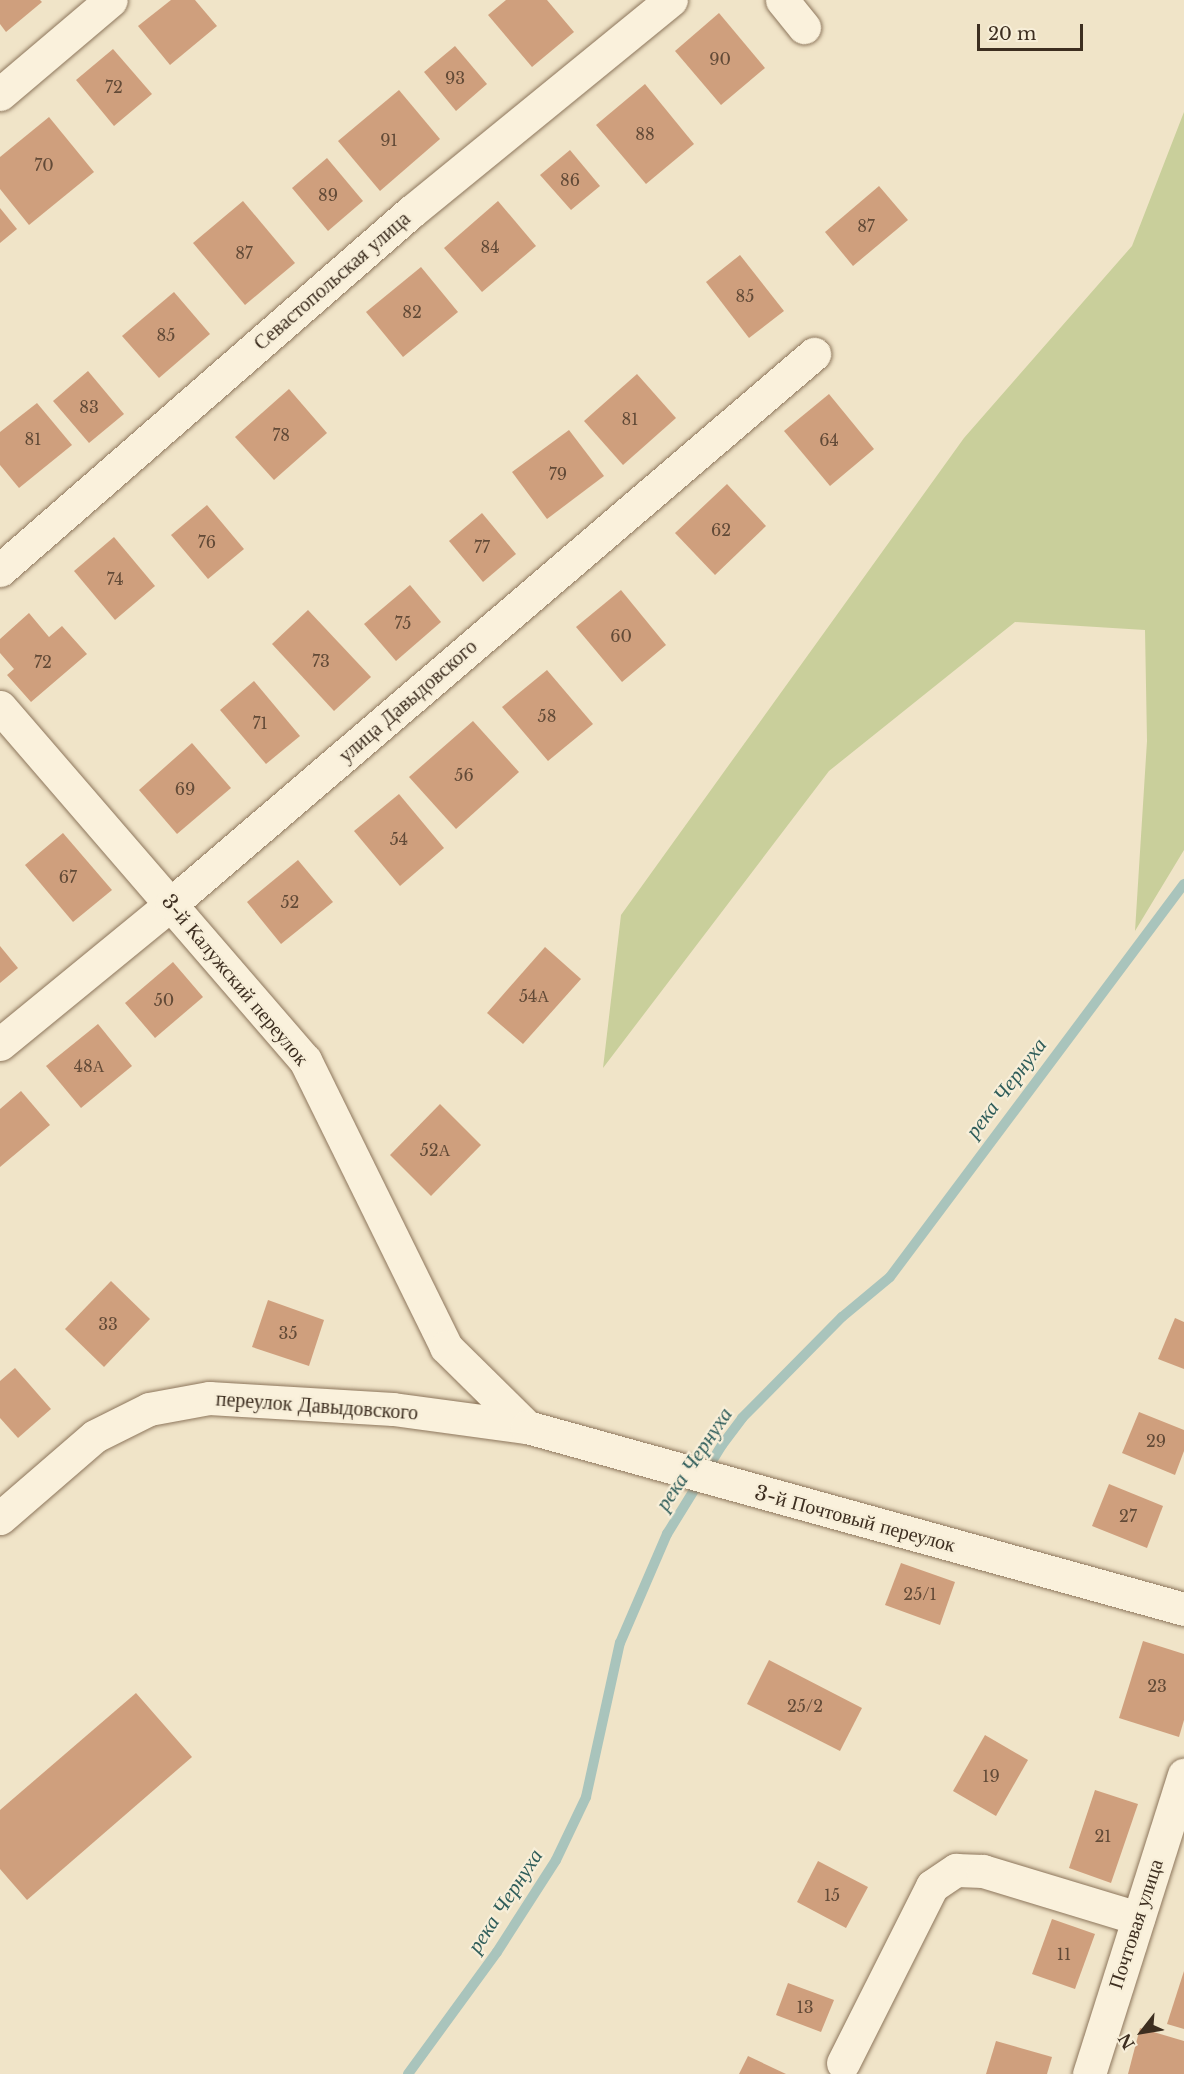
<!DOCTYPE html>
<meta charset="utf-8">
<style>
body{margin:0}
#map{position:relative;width:1184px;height:2074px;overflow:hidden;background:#f0e4c8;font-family:"Libre Baskerville",serif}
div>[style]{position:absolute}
.green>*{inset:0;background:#c9cf9b}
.stream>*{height:10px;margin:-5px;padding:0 5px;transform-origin:5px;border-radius:5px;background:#a9c4bc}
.building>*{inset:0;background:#cf9f7d}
.roads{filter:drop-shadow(0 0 2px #8d765c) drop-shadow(0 0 2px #8d765c)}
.minor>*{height:33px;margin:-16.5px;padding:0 16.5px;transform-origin:16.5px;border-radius:16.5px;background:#faf1dc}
span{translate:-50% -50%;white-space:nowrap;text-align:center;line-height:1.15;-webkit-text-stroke:4.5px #f7eed8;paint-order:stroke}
.number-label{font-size:16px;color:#624a37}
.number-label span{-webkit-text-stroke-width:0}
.street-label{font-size:20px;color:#3d2e20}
.water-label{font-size:21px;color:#2f5d5a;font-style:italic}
.north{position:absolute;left:1112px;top:2002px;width:60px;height:60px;-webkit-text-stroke:4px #f7eed8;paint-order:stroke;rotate:239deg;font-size:16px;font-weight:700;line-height:24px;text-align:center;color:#3d2e20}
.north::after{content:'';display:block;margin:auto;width:21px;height:27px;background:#3d2e20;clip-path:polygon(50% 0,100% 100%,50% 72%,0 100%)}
.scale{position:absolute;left:977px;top:24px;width:106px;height:27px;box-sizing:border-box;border:3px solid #3d2e20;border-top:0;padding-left:8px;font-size:18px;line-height:21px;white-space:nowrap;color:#3d2e20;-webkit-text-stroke:4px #f7eed8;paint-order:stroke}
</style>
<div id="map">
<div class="green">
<div style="clip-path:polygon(1184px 112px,1184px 850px,1135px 931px,1147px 741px,1145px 630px,1015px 622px,829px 771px,603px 1068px,621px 915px,964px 438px,1132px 246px)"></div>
</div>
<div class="stream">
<div style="left:408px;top:2074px;width:151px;rotate:-53.9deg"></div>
<div style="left:497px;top:1952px;width:109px;rotate:-57.3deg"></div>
<div style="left:556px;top:1860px;width:70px;rotate:-64.5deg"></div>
<div style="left:586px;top:1797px;width:158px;rotate:-77.6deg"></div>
<div style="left:620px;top:1643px;width:119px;rotate:-66.7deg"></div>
<div style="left:667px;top:1534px;width:105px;rotate:-58.3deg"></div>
<div style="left:722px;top:1445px;width:34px;rotate:-53deg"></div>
<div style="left:742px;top:1418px;width:142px;rotate:-45.3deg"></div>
<div style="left:842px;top:1317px;width:62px;rotate:-39.8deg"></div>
<div style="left:890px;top:1277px;width:491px;rotate:-53.2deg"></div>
</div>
<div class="building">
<div style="clip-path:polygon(0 0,40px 0,42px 2px,6px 32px,0 24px)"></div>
<div style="clip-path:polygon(171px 0,195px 0,217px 26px,170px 65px,138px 26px)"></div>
<div style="clip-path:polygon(506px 0,547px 0,574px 32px,532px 67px,488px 15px)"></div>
<div style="clip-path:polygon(719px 13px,765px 68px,721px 105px,675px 51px)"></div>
<div style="clip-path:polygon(455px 46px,487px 84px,456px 111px,424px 72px)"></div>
<div style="clip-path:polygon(113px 49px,152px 94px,114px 126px,76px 80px)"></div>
<div style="clip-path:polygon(645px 84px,694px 144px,646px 184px,596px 125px)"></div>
<div style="clip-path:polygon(399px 90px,440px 139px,380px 191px,338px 141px)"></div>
<div style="clip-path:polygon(49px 117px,94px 172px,29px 225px,0 189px,0 157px)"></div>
<div style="clip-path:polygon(570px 150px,600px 186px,571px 210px,540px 175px)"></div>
<div style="clip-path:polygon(327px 158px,363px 201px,328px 231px,292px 188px)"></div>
<div style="clip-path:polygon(879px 186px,908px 220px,853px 266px,825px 232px)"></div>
<div style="clip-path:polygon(243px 201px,295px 263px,245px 305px,193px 243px)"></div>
<div style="clip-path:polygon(498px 201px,536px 246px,482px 292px,444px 248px)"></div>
<div style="clip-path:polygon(0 208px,17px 229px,0 243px)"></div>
<div style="clip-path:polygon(740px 255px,784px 311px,749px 338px,706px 282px)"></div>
<div style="clip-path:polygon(421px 267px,458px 312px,403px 357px,366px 312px)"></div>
<div style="clip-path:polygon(174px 292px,210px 334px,159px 378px,122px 336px)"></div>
<div style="clip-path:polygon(88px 371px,124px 414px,89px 443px,53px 401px)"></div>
<div style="clip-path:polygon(637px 374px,676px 418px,623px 465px,584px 421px)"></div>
<div style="clip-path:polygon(289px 389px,327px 433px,274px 480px,235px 437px)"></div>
<div style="clip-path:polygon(829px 394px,874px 449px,830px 486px,784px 431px)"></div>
<div style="clip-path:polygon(37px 403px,72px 445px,19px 488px,0 465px,0 432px)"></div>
<div style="clip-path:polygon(569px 430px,604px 476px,547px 519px,512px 472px)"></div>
<div style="clip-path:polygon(727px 484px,766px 526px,715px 575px,675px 533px)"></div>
<div style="clip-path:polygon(207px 505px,244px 549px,208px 579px,171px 535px)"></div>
<div style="clip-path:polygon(482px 513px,516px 554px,483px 582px,449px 541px)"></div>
<div style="clip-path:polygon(114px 537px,155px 586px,115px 620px,74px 571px)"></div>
<div style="clip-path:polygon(410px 585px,441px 622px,396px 661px,364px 624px)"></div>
<div style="clip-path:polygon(621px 590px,666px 645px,622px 682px,576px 627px)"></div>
<div style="clip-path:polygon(308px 610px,371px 677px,334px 711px,272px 644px)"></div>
<div style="clip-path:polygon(29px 613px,49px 637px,62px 626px,87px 654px,31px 702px,7px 675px,14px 669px,0 653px,0 639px)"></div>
<div style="clip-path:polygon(547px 670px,593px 724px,548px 761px,502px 707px)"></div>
<div style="clip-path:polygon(254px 681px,300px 736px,266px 764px,220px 710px)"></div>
<div style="clip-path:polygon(473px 721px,519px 772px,456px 829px,409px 777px)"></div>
<div style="clip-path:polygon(192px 743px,231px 788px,177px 834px,139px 790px)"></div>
<div style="clip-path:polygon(399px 794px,444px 848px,400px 886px,354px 831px)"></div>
<div style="clip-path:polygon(63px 833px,112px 890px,73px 922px,25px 865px)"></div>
<div style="clip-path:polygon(298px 860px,333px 902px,281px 944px,247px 902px)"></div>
<div style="clip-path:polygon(0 946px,18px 968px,0 983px)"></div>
<div style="clip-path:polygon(545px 947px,581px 979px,523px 1044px,487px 1013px)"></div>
<div style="clip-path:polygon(173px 962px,203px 997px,155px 1038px,125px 1003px)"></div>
<div style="clip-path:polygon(98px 1024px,132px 1066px,81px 1108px,46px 1066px)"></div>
<div style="clip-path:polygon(21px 1091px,50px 1125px,0 1167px,0 1109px)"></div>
<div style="clip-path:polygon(440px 1104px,481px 1145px,431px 1196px,390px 1155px)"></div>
<div style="clip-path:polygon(111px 1281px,150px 1319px,104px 1367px,65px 1329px)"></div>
<div style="clip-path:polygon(268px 1300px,324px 1320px,309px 1366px,252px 1347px)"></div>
<div style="clip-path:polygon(1175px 1318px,1184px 1322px,1184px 1369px,1158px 1359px)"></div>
<div style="clip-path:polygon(15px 1368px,51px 1409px,18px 1438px,0 1418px,0 1381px)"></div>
<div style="clip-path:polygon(1139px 1412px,1184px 1430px,1184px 1451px,1175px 1475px,1122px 1453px)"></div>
<div style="clip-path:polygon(1109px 1484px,1163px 1506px,1147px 1548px,1092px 1526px)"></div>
<div style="clip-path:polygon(901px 1563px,955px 1582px,940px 1625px,885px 1605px)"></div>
<div style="clip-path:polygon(1143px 1641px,1184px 1654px,1184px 1720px,1179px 1737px,1119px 1718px)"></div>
<div style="clip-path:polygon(769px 1660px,862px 1708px,840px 1751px,747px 1704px)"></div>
<div style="clip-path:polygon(136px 1693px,192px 1757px,27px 1900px,0 1869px,0 1810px)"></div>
<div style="clip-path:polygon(985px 1735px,1028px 1760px,996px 1816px,953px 1791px)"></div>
<div style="clip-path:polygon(1095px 1790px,1138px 1804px,1111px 1883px,1069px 1868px)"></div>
<div style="clip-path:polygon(818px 1861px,868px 1887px,846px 1928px,797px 1902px)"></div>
<div style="clip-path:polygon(1052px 1919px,1095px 1934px,1075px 1989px,1032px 1974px)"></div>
<div style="clip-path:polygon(1184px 1971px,1184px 2029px,1167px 2024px)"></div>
<div style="clip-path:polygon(788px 1983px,834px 2000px,821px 2032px,776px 2015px)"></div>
<div style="clip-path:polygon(1140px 2028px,1184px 2041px,1184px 2074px,1128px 2074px)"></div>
<div style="clip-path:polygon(996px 2041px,1052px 2057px,1047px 2074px,986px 2074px)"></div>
<div style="clip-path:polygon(748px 2056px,786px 2074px,739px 2074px)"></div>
</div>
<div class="roads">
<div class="minor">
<div style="left:782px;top:0;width:35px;rotate:51deg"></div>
<div style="left:0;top:94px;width:145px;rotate:-40.3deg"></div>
<div style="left:0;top:570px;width:546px;rotate:-41.07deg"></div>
<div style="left:412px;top:211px;width:334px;rotate:-39.2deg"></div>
<div style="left:0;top:707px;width:467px;rotate:49.2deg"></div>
<div style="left:305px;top:1060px;width:320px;rotate:63.8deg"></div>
<div style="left:446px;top:1347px;width:114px;rotate:44.6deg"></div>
<div style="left:0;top:1044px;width:222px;rotate:-39.3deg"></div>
<div style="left:172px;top:903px;width:845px;rotate:-40.54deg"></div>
<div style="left:0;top:1518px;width:125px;rotate:-40.8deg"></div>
<div style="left:95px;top:1436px;width:60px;rotate:-26.6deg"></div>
<div style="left:149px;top:1409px;width:61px;rotate:-10.4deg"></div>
<div style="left:209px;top:1398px;width:184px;rotate:3.4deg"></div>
<div style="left:393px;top:1409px;width:135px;rotate:7.7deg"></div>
<div style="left:527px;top:1427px;width:682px;rotate:15.48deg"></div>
<div style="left:843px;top:2063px;width:198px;rotate:-63.3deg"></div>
<div style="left:932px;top:1886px;width:29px;rotate:-34deg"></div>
<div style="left:956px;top:1870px;width:27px;rotate:2deg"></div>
<div style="left:983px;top:1871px;width:162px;rotate:16.9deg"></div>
<div style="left:1089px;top:2074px;width:314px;rotate:-72.4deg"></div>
</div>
</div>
<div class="number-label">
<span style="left:720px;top:59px">90</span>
<span style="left:455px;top:78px">93</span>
<span style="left:114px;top:87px">72</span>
<span style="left:645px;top:134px">88</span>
<span style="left:389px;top:140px">91</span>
<span style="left:44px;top:165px">70</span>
<span style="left:570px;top:180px">86</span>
<span style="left:328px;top:195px">89</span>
<span style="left:866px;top:226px">87</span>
<span style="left:490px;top:247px">84</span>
<span style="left:244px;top:253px">87</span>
<span style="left:745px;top:296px">85</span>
<span style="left:412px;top:312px">82</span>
<span style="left:166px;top:335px">85</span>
<span style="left:89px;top:407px">83</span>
<span style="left:630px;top:419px">81</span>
<span style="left:281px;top:435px">78</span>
<span style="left:33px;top:439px">81</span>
<span style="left:829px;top:440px">64</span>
<span style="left:558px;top:474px">79</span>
<span style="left:721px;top:530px">62</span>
<span style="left:207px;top:542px">76</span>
<span style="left:482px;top:547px">77</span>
<span style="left:115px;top:579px">74</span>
<span style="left:403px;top:623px">75</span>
<span style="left:621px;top:636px">60</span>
<span style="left:321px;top:661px">73</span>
<span style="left:43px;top:662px">72</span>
<span style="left:547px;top:716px">58</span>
<span style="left:260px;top:723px">71</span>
<span style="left:464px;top:775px">56</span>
<span style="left:185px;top:789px">69</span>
<span style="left:399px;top:839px">54</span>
<span style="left:68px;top:877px">67</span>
<span style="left:290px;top:902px">52</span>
<span style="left:534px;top:996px">54А</span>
<span style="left:164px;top:1000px">50</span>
<span style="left:89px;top:1066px">48А</span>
<span style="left:435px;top:1150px">52А</span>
<span style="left:108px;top:1324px">33</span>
<span style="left:288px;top:1333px">35</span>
<span style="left:1156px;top:1441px">29</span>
<span style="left:1128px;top:1516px">27</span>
<span style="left:920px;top:1594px">25/1</span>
<span style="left:1157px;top:1686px">23</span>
<span style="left:805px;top:1706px">25/2</span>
<span style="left:991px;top:1776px">19</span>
<span style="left:1103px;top:1836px">21</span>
<span style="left:832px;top:1895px">15</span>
<span style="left:1064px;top:1954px">11</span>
<span style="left:805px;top:2007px">13</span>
</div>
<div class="street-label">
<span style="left:332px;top:281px;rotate:-41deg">Севастопольская улица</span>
<span style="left:408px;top:701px;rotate:-41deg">улица Давыдовского</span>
<span style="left:235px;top:980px;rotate:50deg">3-й Калужский переулок</span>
<span style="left:317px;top:1406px;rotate:4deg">переулок Давыдовского</span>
<span style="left:855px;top:1519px;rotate:15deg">3-й Почтовый переулок</span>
<span style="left:1136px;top:1924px;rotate:-72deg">Почтовая улица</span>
</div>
<div class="water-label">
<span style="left:1006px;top:1088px;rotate:-53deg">река Чернуха</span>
<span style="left:694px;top:1459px;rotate:-56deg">река Чернуха</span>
<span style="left:505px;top:1901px;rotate:-57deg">река Чернуха</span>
</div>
<div class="north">N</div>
<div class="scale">20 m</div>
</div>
